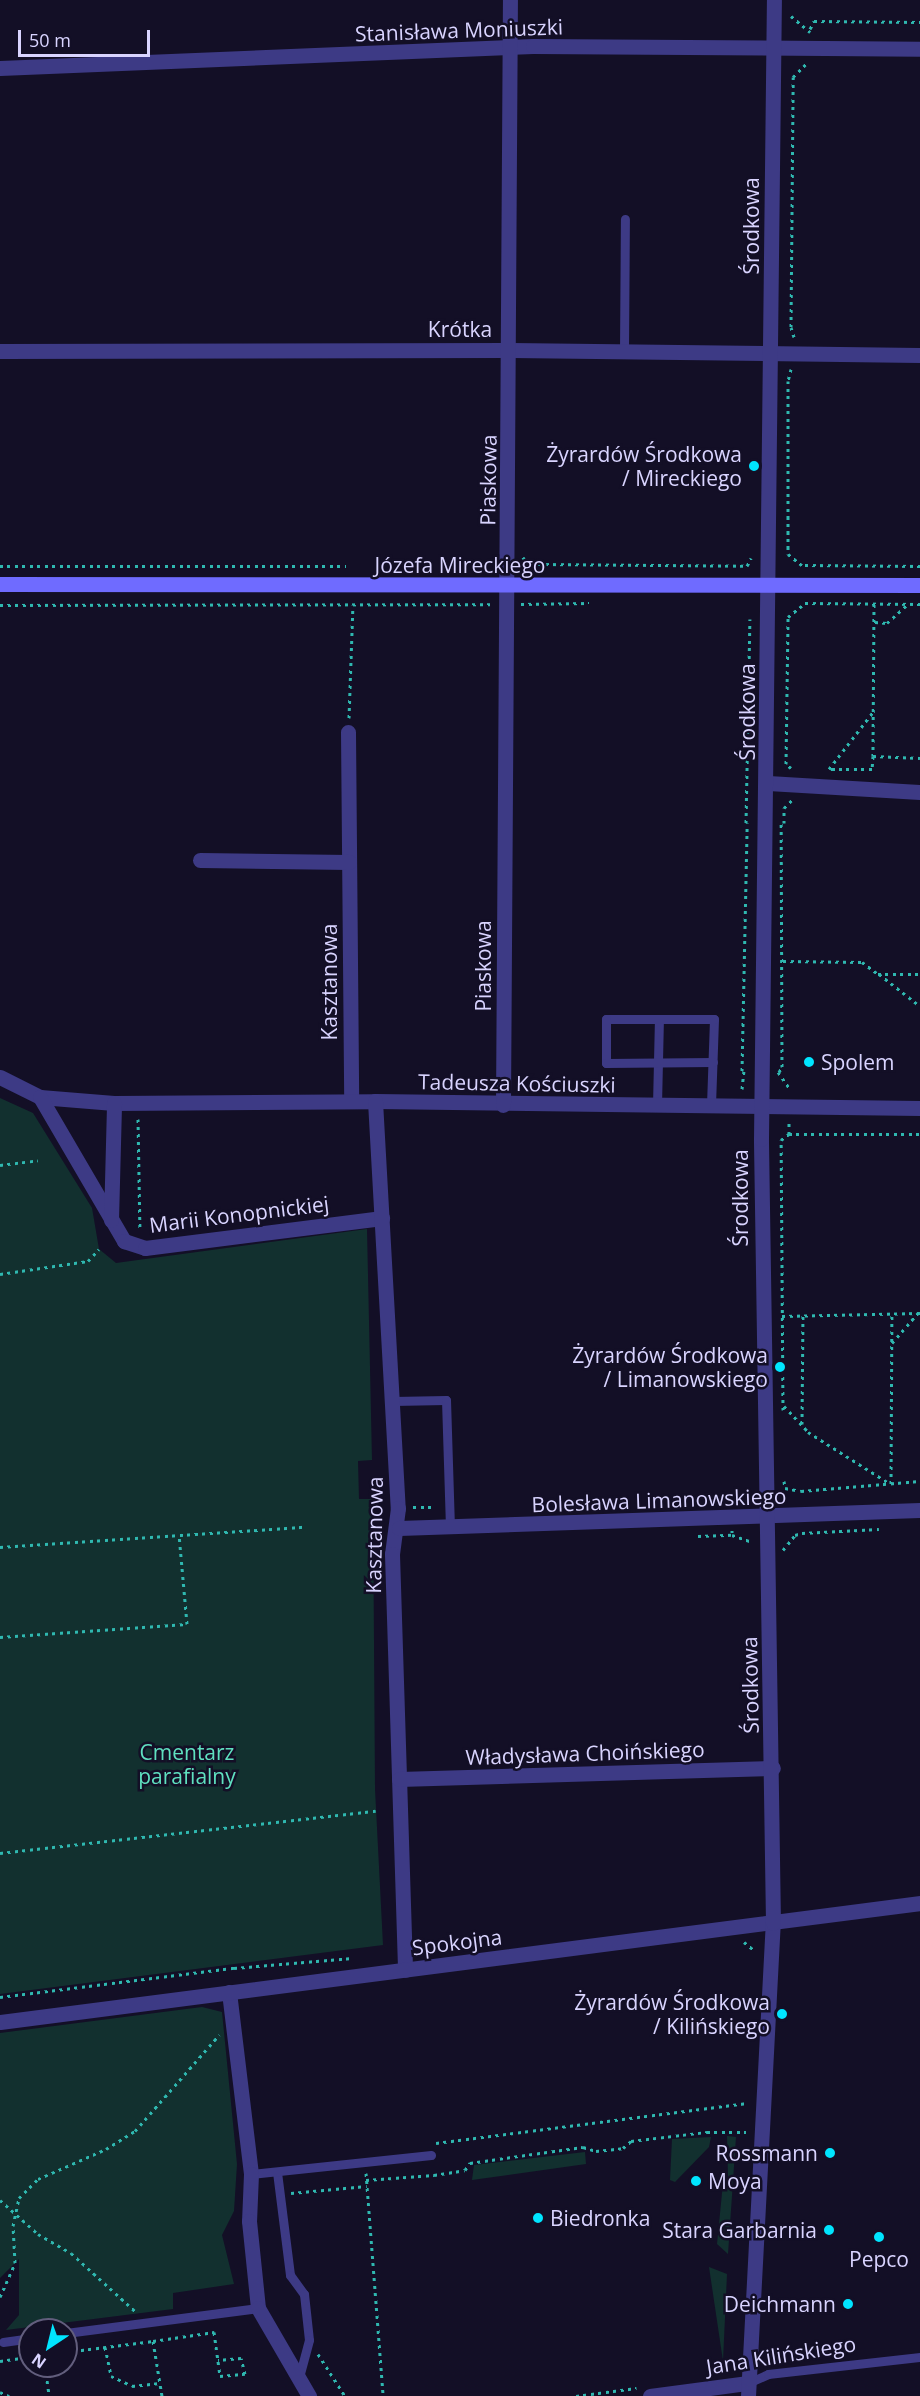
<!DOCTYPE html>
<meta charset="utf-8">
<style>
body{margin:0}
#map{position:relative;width:920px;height:2396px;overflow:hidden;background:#130f26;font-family:"Open Sans",sans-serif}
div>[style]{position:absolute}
.green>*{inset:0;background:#12302f}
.path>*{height:3px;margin-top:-1.5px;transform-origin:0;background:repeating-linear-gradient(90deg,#2fb8b0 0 3px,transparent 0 7.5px)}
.lane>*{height:9px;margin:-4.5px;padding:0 4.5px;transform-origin:4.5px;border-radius:4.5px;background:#3d3a85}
.street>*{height:15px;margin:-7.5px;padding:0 7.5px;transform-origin:7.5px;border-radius:7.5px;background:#3d3a85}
.secondary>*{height:15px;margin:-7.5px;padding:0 7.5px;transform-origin:7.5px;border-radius:7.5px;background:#6f6bff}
.dots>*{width:16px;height:16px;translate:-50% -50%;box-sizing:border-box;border:3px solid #130f26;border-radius:50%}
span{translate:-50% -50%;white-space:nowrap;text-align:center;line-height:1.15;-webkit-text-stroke:5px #130f26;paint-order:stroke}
.street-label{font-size:21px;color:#d9d4ff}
.poi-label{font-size:21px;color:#d9d4ff}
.right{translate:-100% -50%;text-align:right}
.left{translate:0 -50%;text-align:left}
.park-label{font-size:21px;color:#5fe0c0}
.north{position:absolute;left:18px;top:2318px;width:60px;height:60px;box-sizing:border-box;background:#130f26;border:2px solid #625e7d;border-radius:50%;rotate:215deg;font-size:16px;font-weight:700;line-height:24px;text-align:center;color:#d9d4ff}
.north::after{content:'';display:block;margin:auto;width:21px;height:27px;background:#00e5ff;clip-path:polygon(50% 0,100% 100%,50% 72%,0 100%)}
.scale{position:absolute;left:18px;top:30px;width:132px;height:27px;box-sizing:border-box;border:3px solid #d9d4ff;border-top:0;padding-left:8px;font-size:18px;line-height:21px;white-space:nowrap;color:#d9d4ff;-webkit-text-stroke:4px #130f26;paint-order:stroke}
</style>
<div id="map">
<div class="green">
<div style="clip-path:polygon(0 1098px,33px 1113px,92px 1208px,99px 1249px,116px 1263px,367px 1229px,372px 1460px,358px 1461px,359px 1499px,373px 1499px,375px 1789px,383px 1945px,0 1994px)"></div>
<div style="clip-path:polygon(202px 2007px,222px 2012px,237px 2164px,234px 2211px,222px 2235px,234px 2284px,173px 2293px,173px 2309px,6px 2330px,19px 2315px,19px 2259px,0 2278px,0 2033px)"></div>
<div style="clip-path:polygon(727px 2136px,736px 2137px,728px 2254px,717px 2244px,723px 2183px,728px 2178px)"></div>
<div style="clip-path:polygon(711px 2137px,709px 2147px,675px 2182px,670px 2180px,672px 2139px)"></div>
<div style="clip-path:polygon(585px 2152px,586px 2164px,472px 2180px,474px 2165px)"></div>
<div style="clip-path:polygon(709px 2267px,727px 2274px,723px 2361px)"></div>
</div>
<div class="path">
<div style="left:791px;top:16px;width:25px;rotate:40deg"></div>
<div style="left:810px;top:29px;width:9px;rotate:-63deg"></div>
<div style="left:814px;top:21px;width:106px;rotate:0.5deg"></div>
<div style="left:794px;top:337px;width:10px;rotate:-107deg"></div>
<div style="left:791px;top:327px;width:250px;rotate:-89.5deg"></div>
<div style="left:793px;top:77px;width:21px;rotate:-45deg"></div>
<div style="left:791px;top:369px;width:12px;rotate:104deg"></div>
<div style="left:788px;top:381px;width:173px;rotate:90deg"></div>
<div style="left:788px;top:554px;width:22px;rotate:39deg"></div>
<div style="left:523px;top:557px;width:8px;rotate:60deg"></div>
<div style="left:527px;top:564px;width:11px"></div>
<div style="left:538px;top:564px;width:209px;rotate:0.5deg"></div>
<div style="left:747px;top:566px;width:9px;rotate:-63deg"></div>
<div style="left:805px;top:565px;width:115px;rotate:0.5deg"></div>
<div style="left:0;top:566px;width:346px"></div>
<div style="left:521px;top:604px;width:68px;rotate:-0.8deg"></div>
<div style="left:874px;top:604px;width:152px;rotate:90.4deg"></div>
<div style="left:873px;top:756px;width:47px;rotate:2.4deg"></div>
<div style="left:0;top:605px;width:490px;rotate:-0.1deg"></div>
<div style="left:875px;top:622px;width:12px;rotate:5deg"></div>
<div style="left:887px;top:623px;width:27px;rotate:-42deg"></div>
<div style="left:349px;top:718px;width:113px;rotate:-88deg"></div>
<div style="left:873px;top:756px;width:13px;rotate:94deg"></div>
<div style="left:872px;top:769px;width:43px;rotate:180deg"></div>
<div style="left:829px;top:769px;width:72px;rotate:-52.3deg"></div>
<div style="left:791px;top:768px;width:6px;rotate:-141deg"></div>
<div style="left:786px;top:764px;width:147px;rotate:-89.2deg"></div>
<div style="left:788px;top:617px;width:22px;rotate:-39deg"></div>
<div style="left:805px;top:603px;width:115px;rotate:0.5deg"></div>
<div style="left:746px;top:823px;width:204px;rotate:-88.9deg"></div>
<div style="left:784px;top:823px;width:15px;rotate:-90deg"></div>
<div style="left:784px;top:808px;width:11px;rotate:-45deg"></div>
<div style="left:783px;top:961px;width:79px;rotate:0.7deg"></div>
<div style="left:862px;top:962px;width:20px;rotate:37deg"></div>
<div style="left:878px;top:974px;width:42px"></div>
<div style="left:879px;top:974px;width:52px;rotate:38deg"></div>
<div style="left:742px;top:1071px;width:248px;rotate:-88.8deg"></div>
<div style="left:778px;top:1072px;width:21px;rotate:55deg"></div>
<div style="left:779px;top:1072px;width:6px;rotate:-59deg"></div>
<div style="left:782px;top:1067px;width:244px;rotate:-90.2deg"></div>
<div style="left:742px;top:1089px;width:18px;rotate:-84deg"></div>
<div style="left:138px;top:1119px;width:110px;rotate:89deg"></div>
<div style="left:789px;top:1134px;width:14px;rotate:-90deg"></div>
<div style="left:0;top:1165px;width:38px;rotate:-7deg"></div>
<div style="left:0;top:1274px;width:89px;rotate:-8.4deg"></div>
<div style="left:88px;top:1261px;width:16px;rotate:-47deg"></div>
<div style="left:782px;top:1316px;width:138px;rotate:-1.2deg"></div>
<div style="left:892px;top:1343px;width:40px;rotate:-49deg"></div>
<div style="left:784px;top:1406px;width:35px;rotate:47deg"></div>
<div style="left:808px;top:1432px;width:96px;rotate:32.2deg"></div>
<div style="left:783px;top:1410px;width:270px;rotate:-90.4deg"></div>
<div style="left:781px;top:1140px;width:10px;rotate:-37deg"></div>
<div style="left:789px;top:1134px;width:131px"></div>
<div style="left:802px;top:1424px;width:109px;rotate:-89.5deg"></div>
<div style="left:784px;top:1481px;width:7px;rotate:82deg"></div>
<div style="left:785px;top:1488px;width:16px;rotate:11deg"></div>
<div style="left:801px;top:1491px;width:119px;rotate:-4.8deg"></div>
<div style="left:891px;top:1484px;width:170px;rotate:-89.7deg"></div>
<div style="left:413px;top:1507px;width:23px"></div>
<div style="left:732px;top:1530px;width:5px;rotate:90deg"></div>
<div style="left:732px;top:1535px;width:21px;rotate:19deg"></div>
<div style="left:698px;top:1536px;width:34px;rotate:-2deg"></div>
<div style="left:0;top:1547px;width:305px;rotate:-3.8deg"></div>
<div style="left:783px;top:1550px;width:19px;rotate:-51deg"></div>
<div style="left:795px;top:1535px;width:7px;rotate:-16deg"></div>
<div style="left:802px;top:1533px;width:77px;rotate:-3deg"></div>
<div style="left:0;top:1637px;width:187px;rotate:-4deg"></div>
<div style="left:187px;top:1624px;width:89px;rotate:-95.1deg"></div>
<div style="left:0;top:1853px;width:378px;rotate:-6.4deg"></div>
<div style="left:744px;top:1942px;width:14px;rotate:39deg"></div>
<div style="left:0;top:1997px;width:236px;rotate:-7.1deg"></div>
<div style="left:234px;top:1968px;width:119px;rotate:-4.8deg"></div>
<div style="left:436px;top:2143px;width:314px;rotate:-7.3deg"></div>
<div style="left:366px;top:2173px;width:224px;rotate:85.6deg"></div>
<div style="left:366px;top:2180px;width:68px;rotate:-4.2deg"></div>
<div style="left:434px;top:2175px;width:31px;rotate:-9deg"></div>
<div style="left:465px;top:2170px;width:9px;rotate:-54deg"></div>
<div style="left:470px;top:2163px;width:114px;rotate:-8.1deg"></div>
<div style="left:583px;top:2147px;width:14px;rotate:17deg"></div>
<div style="left:596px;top:2151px;width:27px;rotate:-6deg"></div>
<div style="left:623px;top:2148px;width:11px;rotate:-41deg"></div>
<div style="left:631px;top:2141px;width:77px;rotate:-6.8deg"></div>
<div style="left:707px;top:2132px;width:39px"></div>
<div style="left:291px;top:2193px;width:76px;rotate:-5.3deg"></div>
<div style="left:0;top:2200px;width:51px;rotate:41.8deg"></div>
<div style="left:38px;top:2234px;width:38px;rotate:30deg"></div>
<div style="left:71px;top:2253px;width:88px;rotate:42.2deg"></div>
<div style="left:0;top:2297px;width:37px;rotate:-66deg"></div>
<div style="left:15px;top:2263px;width:37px;rotate:-93deg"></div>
<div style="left:13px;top:2226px;width:29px;rotate:-78deg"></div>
<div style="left:19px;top:2198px;width:27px;rotate:-45deg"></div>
<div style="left:38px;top:2179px;width:74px;rotate:-23.8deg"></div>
<div style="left:106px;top:2149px;width:34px;rotate:-32deg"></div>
<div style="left:135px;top:2131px;width:128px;rotate:-48.8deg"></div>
<div style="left:153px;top:2341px;width:62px;rotate:-8.4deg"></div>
<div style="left:214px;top:2332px;width:44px;rotate:82.2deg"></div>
<div style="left:220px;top:2376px;width:25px;rotate:-5deg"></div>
<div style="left:245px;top:2374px;width:16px;rotate:-104deg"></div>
<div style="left:241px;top:2358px;width:23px;rotate:175deg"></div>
<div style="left:105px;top:2347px;width:30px;rotate:78deg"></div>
<div style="left:111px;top:2376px;width:23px;rotate:25deg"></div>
<div style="left:132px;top:2386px;width:28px;rotate:-6deg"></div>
<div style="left:66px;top:2352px;width:88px;rotate:-7.2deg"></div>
<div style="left:153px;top:2341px;width:56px;rotate:80.7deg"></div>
<div style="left:318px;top:2354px;width:50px;rotate:57.3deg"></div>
<div style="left:0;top:2361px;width:30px;rotate:-8deg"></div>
<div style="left:45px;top:2366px;width:30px;rotate:82deg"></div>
<div style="left:0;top:2392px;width:10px;rotate:24deg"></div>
<div style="left:576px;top:2396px;width:61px;rotate:-7.6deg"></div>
</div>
<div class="lane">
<div style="left:624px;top:351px;width:132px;rotate:-89.6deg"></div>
<div style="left:657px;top:1105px;width:86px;rotate:-88.7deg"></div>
<div style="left:711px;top:1105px;width:86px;rotate:-88deg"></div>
<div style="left:714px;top:1019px;width:108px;rotate:180deg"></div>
<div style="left:606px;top:1019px;width:44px;rotate:90deg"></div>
<div style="left:606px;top:1063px;width:107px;rotate:-0.5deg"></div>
<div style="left:393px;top:1401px;width:53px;rotate:-1.1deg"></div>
<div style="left:446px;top:1400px;width:128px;rotate:88.2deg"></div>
<div style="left:277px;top:2172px;width:104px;rotate:82.8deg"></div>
<div style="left:290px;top:2275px;width:24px;rotate:54deg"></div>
<div style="left:304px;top:2294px;width:46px;rotate:83.8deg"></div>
<div style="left:309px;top:2340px;width:39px;rotate:105deg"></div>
<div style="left:251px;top:2174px;width:181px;rotate:-6deg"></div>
<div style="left:66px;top:2333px;width:194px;rotate:-7.4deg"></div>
<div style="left:3px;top:2342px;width:27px;rotate:-8deg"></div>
<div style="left:748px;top:2383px;width:22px;rotate:-24deg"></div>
<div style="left:768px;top:2374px;width:153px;rotate:-6.4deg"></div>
</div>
<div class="street">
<div style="left:0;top:68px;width:533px;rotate:-2.36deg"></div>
<div style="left:533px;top:46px;width:387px;rotate:0.4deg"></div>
<div style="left:0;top:351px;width:511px;rotate:-0.11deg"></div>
<div style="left:511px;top:350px;width:409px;rotate:0.7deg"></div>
<div style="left:348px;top:732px;width:369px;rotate:89.5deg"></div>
<div style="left:768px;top:783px;width:152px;rotate:3.4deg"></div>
<div style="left:200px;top:860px;width:149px;rotate:0.8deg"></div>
<div style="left:0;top:1077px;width:45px;rotate:26.6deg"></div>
<div style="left:40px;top:1097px;width:74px;rotate:4.6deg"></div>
<div style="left:114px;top:1103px;width:261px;rotate:-0.4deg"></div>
<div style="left:375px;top:1101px;width:545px;rotate:0.74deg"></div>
<div style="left:40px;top:1097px;width:167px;rotate:59.7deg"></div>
<div style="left:124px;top:1241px;width:22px;rotate:18deg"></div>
<div style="left:145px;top:1248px;width:239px;rotate:-7.2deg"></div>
<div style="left:375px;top:1101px;width:408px;rotate:86.8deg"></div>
<div style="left:398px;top:1508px;width:46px;rotate:97.4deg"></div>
<div style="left:392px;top:1554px;width:416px;rotate:88.2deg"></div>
<div style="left:503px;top:1105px;width:1105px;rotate:-89.64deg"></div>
<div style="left:111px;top:1220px;width:117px;rotate:-88.5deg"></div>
<div style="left:399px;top:1528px;width:521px;rotate:-1.98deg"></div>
<div style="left:399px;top:1779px;width:374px;rotate:-1.7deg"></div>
<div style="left:229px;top:1992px;width:183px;rotate:83.1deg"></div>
<div style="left:251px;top:2174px;width:47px;rotate:92.4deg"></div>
<div style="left:249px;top:2221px;width:87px;rotate:84.1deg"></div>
<div style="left:258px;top:2308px;width:102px;rotate:59.9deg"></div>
<div style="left:0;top:2022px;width:928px;rotate:-7.37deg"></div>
<div style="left:650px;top:2396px;width:99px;rotate:-7.6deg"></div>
<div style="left:748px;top:2396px;width:474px;rotate:-87deg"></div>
<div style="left:773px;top:1923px;width:784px;rotate:-90.88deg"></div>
<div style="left:761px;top:1139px;width:1139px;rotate:-89.35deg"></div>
</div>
<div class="secondary">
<div style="left:0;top:584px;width:920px;rotate:0.06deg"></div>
</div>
<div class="dots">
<div style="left:754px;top:466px;background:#00e5ff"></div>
<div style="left:809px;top:1062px;background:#00e5ff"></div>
<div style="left:780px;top:1367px;background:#00e5ff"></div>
<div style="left:782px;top:2014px;background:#00e5ff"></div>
<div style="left:830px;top:2153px;background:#00e5ff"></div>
<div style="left:696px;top:2181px;background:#00e5ff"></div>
<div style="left:538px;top:2218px;background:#00e5ff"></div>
<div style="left:829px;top:2230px;background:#00e5ff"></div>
<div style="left:879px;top:2237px;background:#00e5ff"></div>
<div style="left:848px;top:2304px;background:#00e5ff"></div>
</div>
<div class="street-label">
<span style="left:459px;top:30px;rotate:-2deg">Stanisława Moniuszki</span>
<span style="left:751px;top:226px;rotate:-90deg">Środkowa</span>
<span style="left:460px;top:329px">Krótka</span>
<span style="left:488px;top:480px;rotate:-89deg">Piaskowa</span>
<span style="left:460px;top:565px">Józefa Mireckiego</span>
<span style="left:747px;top:712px;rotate:-90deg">Środkowa</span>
<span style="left:483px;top:966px;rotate:-90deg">Piaskowa</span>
<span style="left:329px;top:982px;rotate:-90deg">Kasztanowa</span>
<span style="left:517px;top:1083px;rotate:1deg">Tadeusza Kościuszki</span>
<span style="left:740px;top:1198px;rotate:-90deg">Środkowa</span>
<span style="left:239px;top:1214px;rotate:-7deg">Marii Konopnickiej</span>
<span style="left:659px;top:1500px;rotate:-2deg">Bolesława Limanowskiego</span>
<span style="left:374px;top:1535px;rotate:-89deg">Kasztanowa</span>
<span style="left:750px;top:1685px;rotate:-91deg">Środkowa</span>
<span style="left:585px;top:1753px;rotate:-2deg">Władysława Choińskiego</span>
<span style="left:457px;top:1942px;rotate:-7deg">Spokojna</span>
<span style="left:781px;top:2355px;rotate:-9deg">Jana Kilińskiego</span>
</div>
<div class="poi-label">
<span class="right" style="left:742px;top:466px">Żyrardów Środkowa<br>/ Mireckiego</span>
<span class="left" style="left:821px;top:1062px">Spolem</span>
<span class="right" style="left:768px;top:1367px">Żyrardów Środkowa<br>/ Limanowskiego</span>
<span class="right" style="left:770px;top:2014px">Żyrardów Środkowa<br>/ Kilińskiego</span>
<span class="right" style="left:818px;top:2153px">Rossmann</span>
<span class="left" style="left:708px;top:2181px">Moya</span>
<span class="left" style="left:550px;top:2218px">Biedronka</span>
<span class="right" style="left:817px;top:2230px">Stara Garbarnia</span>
<span style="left:879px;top:2259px">Pepco</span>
<span class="right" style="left:836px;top:2304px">Deichmann</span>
</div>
<div class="park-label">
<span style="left:187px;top:1764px">Cmentarz<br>parafialny</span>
</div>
<div class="north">N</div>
<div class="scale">50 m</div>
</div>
